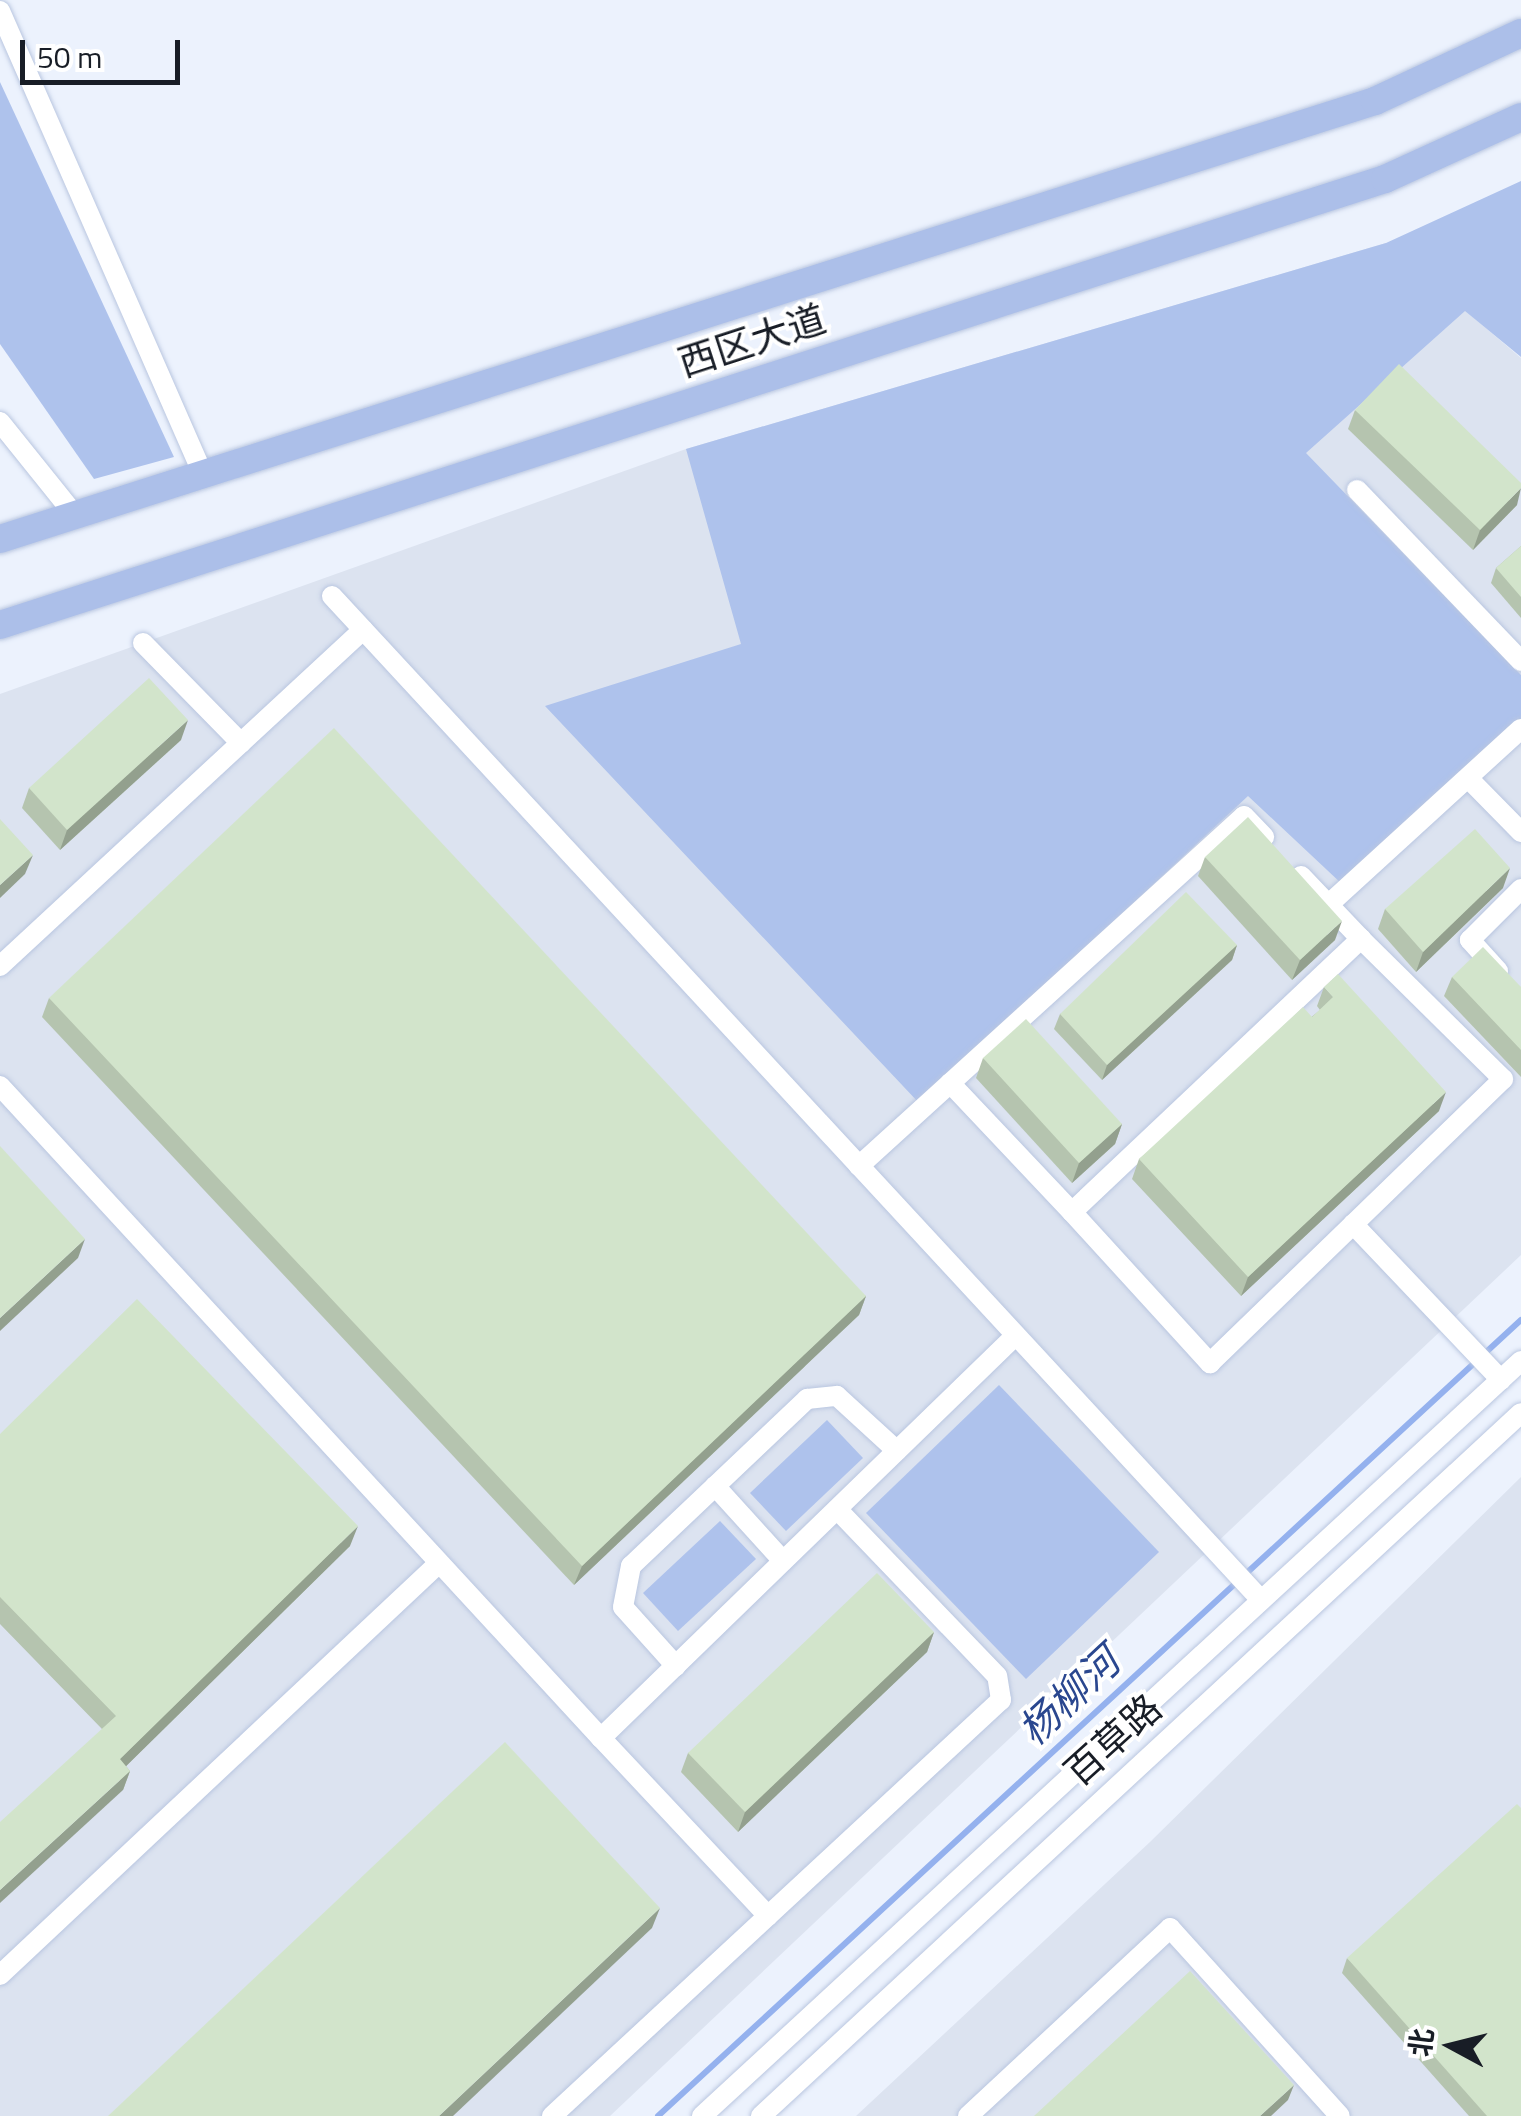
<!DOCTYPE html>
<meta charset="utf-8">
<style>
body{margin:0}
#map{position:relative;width:1521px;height:2116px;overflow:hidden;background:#ecf2fd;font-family:"Titillium Web","Noto Sans SC",sans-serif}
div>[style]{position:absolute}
.built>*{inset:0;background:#dce3f0}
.green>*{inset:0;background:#aec2ec}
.stream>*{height:6px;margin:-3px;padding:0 3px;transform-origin:3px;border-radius:3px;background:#94b1ee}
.roads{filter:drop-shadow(0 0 2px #b9c6e0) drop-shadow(0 0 2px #b9c6e0)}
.minor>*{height:20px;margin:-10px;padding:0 10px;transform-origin:10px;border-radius:10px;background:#fff}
.major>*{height:28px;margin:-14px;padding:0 14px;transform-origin:14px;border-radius:14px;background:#acbfe9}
.wall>*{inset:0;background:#b5c4af}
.shaded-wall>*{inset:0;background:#93a08e}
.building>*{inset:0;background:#d2e4cb}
span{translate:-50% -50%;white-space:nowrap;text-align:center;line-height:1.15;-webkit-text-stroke:8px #fff;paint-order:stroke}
.street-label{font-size:38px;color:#181d26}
.water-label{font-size:40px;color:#2a478f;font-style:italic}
.north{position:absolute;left:1401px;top:1996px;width:100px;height:100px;-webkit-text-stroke:8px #fff;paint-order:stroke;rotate:277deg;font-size:28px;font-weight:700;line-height:40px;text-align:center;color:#181d26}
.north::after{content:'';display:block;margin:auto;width:35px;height:45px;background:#181d26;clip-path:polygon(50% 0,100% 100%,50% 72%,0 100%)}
.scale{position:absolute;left:20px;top:40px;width:160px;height:45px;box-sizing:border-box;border:5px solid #181d26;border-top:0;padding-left:12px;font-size:30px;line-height:35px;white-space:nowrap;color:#181d26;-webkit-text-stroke:8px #fff;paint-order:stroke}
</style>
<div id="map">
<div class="built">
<div style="clip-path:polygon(1386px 243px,1521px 358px,1521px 1255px,610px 2116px,0 2116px,0 694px,686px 449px)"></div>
<div style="clip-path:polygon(1521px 1477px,1521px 2116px,856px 2116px,1150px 1842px)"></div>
</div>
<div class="green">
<div style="clip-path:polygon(0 82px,174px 457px,94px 479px,0 344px)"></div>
<div style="clip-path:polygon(1521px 181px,1521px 357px,1465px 311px,1306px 453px,1521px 675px,1521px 719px,1343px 885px,1248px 796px,919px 1103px,545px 706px,741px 644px,686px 449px,1386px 243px)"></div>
<div style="clip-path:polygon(999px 1385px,1159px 1552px,1026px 1679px,866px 1513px)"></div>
<div style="clip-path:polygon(827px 1420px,863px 1458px,786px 1531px,750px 1493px)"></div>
<div style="clip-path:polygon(720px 1521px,756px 1559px,678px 1631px,643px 1593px)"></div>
</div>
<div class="stream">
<div style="left:658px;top:2116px;width:1174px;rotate:-42.69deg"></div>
</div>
<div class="roads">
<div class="minor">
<div style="left:0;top:11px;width:503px;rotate:66.34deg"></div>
<div style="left:0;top:422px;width:118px;rotate:51.2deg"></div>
<div style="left:1357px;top:490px;width:237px;rotate:46.2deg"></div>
<div style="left:332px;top:596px;width:1368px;rotate:47.22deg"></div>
<div style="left:143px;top:643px;width:140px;rotate:45.6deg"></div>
<div style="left:1468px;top:778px;width:76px;rotate:45.5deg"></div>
<div style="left:1328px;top:905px;width:261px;rotate:-42.4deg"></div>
<div style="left:0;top:966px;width:495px;rotate:-42.8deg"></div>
<div style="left:1498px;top:971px;width:42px;rotate:-132.1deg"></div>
<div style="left:1470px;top:940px;width:72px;rotate:-45deg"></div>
<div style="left:950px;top:1083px;width:178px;rotate:46.6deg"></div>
<div style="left:1072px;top:1212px;width:398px;rotate:-43.4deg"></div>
<div style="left:1361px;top:939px;width:87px;rotate:-133.6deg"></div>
<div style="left:0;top:1086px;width:887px;rotate:47.33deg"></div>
<div style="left:601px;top:1738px;width:578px;rotate:-44.16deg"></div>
<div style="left:859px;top:1166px;width:520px;rotate:-42.27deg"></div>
<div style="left:1244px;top:816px;width:29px;rotate:46deg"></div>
<div style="left:1072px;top:1212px;width:205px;rotate:47.6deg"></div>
<div style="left:1210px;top:1363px;width:408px;rotate:-44.1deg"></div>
<div style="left:1503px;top:1079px;width:199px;rotate:-135.4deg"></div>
<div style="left:1353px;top:1224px;width:215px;rotate:46.5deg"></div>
<div style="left:715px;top:1486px;width:101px;rotate:47.8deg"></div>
<div style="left:676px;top:1666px;width:79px;rotate:-131.9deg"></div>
<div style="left:623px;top:1607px;width:42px;rotate:-79deg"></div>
<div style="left:631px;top:1566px;width:243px;rotate:-43.5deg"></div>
<div style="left:807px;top:1399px;width:30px;rotate:-6deg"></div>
<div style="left:837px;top:1396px;width:81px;rotate:42.5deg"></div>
<div style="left:601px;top:1738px;width:244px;rotate:46.8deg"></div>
<div style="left:0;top:1975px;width:602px;rotate:-43.18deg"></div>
<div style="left:552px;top:2116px;width:612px;rotate:-42.82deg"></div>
<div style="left:1001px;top:1700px;width:24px;rotate:-99deg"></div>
<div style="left:997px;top:1676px;width:231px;rotate:-133.8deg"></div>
<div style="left:702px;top:2116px;width:1114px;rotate:-42.67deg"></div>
<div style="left:761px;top:2116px;width:1035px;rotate:-42.77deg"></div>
<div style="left:968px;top:2116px;width:276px;rotate:-42.9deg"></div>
<div style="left:1170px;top:1928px;width:253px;rotate:47.9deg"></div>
</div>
<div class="major">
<div style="left:0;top:539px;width:1443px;rotate:-17.67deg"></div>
<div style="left:1375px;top:101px;width:161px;rotate:-25deg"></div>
<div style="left:0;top:625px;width:1455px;rotate:-17.85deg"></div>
<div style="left:1385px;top:179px;width:149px;rotate:-24.5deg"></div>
</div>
</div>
<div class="wall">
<div style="clip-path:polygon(1355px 410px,1517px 505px,1473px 550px,1348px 429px)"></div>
<div style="clip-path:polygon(1521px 546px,1521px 618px,1491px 583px,1496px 568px)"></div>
<div style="clip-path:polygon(181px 740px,60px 850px,22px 808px,29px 788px)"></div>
<div style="clip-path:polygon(1205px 857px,1335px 940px,1292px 980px,1198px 876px)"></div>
<div style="clip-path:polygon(1503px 888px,1416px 972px,1378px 929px,1385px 909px)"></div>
<div style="clip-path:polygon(1237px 945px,1232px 960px,1102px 1080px,1054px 1029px,1060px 1014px)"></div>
<div style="clip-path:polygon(1452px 977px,1521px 987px,1521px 1077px,1444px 996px)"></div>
<div style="clip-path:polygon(1324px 987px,1439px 1111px,1241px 1296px,1132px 1179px,1139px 1159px,1320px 1010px,1317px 1006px)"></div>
<div style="clip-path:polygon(49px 998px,866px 1296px,859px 1315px,574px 1585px,42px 1017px)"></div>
<div style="clip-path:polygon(983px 1058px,1122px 1124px,1115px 1144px,1072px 1183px,976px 1078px)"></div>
<div style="clip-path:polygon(0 1434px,350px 1546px,126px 1766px,130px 1771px,123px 1790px,102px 1729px,0 1624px)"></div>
<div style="clip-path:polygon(934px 1632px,927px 1652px,738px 1832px,681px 1772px,688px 1753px)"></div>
<div style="clip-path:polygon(1347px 1958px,1521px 2116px,1469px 2116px,1342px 1973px)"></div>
</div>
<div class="shaded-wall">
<div style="clip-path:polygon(1521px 488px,1517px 505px,1473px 550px,1480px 530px)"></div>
<div style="clip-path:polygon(188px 720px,181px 740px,60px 850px,67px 830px)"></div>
<div style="clip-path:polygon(33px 855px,25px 874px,0 898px,0 885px)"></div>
<div style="clip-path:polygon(1510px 868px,1503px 888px,1416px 972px,1423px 952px)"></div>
<div style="clip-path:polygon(1342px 921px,1335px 940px,1292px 980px,1300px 960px)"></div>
<div style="clip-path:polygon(1237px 945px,1232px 960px,1102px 1080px,1107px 1065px)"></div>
<div style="clip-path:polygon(1446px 1092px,1439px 1111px,1241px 1296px,1248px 1277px)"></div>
<div style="clip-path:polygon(1122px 1124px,1115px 1144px,1072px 1183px,1079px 1163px)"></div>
<div style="clip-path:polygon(85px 1239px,78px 1258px,0 1331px,0 1318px)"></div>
<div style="clip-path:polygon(866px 1296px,859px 1315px,574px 1585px,582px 1566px)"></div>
<div style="clip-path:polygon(358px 1526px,350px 1546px,113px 1779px,120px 1759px)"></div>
<div style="clip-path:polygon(934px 1632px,927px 1652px,738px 1832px,745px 1812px)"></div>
<div style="clip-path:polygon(130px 1771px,123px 1790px,0 1903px,0 1890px)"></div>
<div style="clip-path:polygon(660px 1908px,652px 1928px,453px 2116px,439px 2116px)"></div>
<div style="clip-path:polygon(1294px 2085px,1288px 2100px,1271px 2116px,1260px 2116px)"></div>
</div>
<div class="building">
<div style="clip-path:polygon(1399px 364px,1521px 483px,1521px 488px,1480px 530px,1355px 410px)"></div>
<div style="clip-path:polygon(1521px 546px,1521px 597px,1496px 568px)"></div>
<div style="clip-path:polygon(149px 678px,188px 720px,67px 830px,29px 788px)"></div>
<div style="clip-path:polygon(334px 728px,866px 1296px,582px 1566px,49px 998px)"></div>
<div style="clip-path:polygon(1248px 817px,1342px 921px,1300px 960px,1205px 857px)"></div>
<div style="clip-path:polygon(0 819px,33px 855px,0 885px)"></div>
<div style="clip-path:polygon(1475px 829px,1510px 868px,1423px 952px,1385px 909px)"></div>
<div style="clip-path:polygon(1186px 892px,1237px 945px,1107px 1065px,1060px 1014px)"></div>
<div style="clip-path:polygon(1483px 947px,1521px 987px,1521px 1050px,1452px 977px)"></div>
<div style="clip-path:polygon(1338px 974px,1446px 1092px,1248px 1277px,1139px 1159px,1303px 1007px,1312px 1017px,1333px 997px,1324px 987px)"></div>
<div style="clip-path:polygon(1026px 1019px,1122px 1124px,1079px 1163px,983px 1058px)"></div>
<div style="clip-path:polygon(0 1146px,85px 1239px,0 1318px)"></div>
<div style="clip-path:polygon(137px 1299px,358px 1526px,120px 1759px,130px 1771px,0 1890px,0 1822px,116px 1716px,0 1597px,0 1434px)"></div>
<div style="clip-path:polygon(877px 1573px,934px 1632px,745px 1812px,688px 1753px)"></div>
<div style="clip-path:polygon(505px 1742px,660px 1908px,439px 2116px,108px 2116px)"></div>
<div style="clip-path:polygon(1517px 1804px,1521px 1808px,1521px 2116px,1487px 2116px,1347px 1958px)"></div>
<div style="clip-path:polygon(1190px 1971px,1294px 2085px,1260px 2116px,1034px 2116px)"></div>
</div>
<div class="street-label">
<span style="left:752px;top:341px;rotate:-18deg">西区大道</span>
<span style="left:1113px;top:1740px;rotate:-42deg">百草路</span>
</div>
<div class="water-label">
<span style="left:1069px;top:1696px;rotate:-43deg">杨柳河</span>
</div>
<div class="north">北</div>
<div class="scale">50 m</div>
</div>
